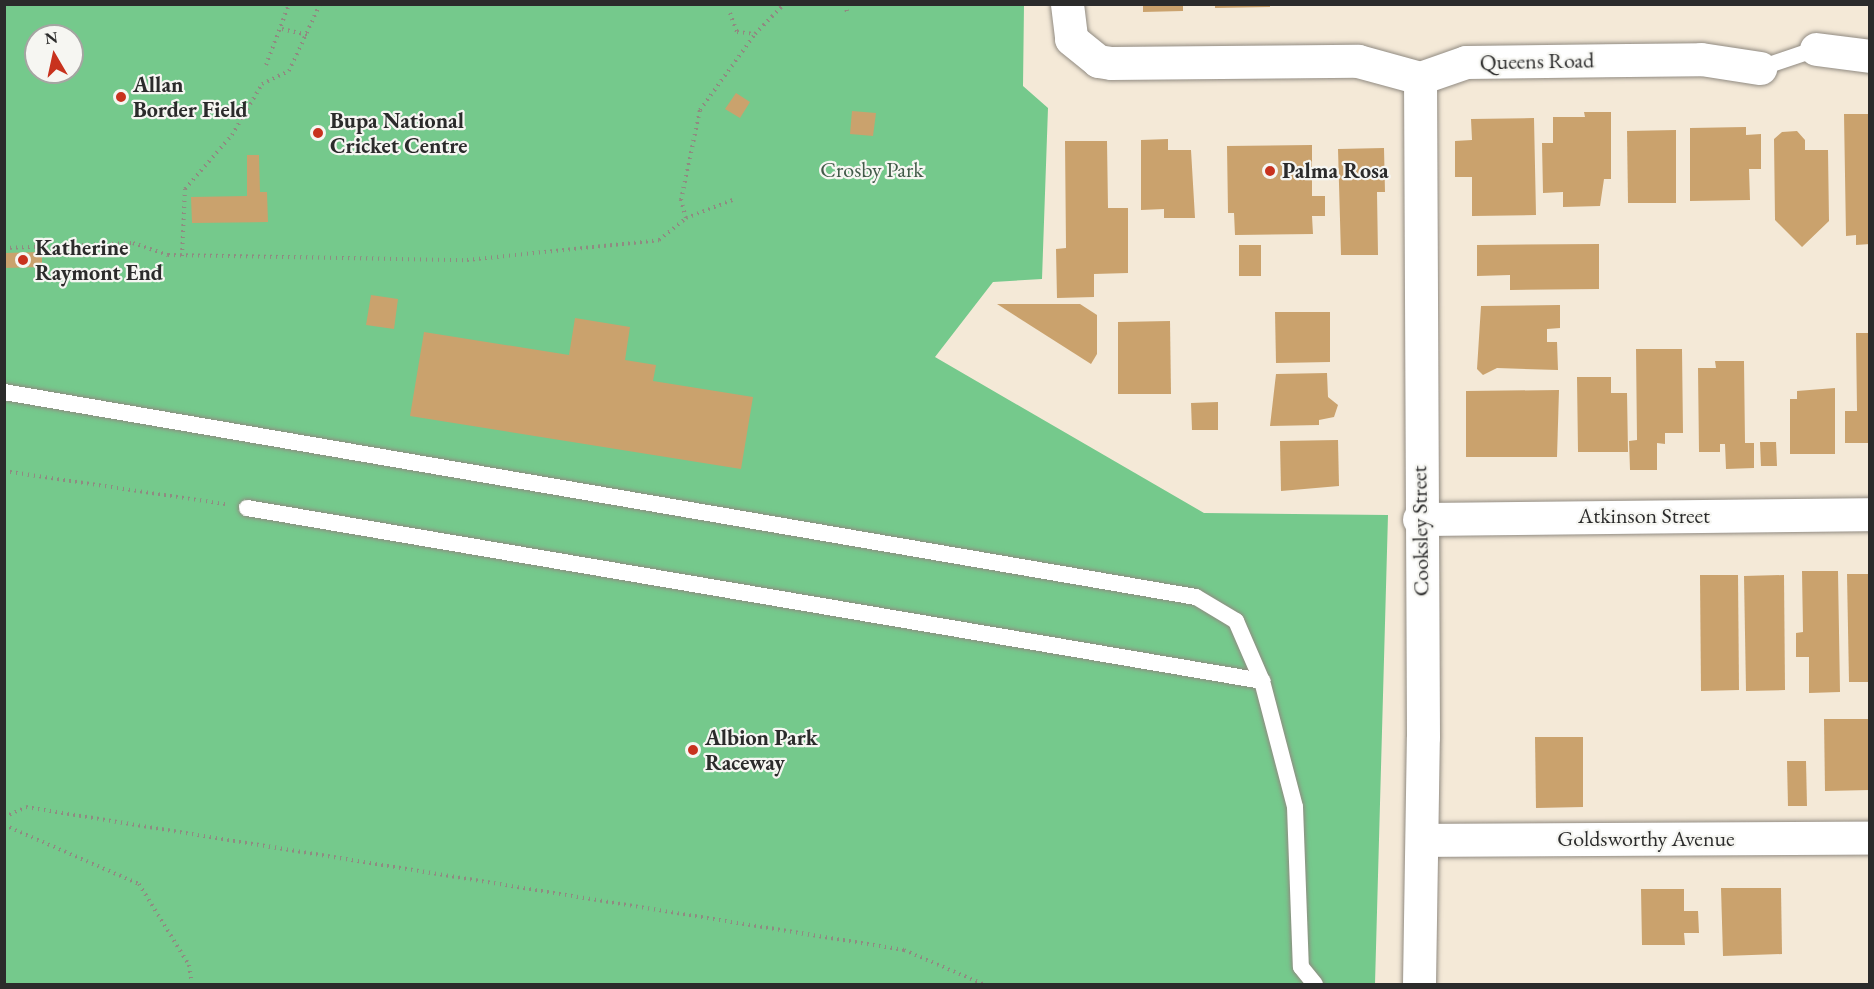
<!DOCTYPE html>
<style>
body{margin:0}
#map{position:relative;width:1874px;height:989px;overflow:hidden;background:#f4e9d7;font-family:"EB Garamond",serif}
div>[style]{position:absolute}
.green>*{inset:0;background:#75c98c}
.building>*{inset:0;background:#caa26d}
.path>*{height:4px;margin-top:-2px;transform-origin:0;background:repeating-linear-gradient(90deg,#908a81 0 1.5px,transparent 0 6px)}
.roads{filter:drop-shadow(0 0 2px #908a81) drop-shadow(0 0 2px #908a81)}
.lane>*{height:16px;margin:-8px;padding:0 8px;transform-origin:8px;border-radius:8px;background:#fff}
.street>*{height:33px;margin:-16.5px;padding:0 16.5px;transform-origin:16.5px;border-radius:16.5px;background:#fff}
.dots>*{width:16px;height:16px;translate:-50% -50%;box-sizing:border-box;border:3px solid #f6f6f2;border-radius:50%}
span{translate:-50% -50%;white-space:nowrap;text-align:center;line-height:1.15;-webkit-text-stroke:4.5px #f6f6f2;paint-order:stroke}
.street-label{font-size:22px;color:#2b2b2b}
.poi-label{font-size:22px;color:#2b2b2b;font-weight:700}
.left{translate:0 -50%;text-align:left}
.park-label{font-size:22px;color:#415a48}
.frame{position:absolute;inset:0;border:6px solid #2b2b2b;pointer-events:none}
.north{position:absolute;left:24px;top:24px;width:60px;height:60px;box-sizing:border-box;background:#f6f6f2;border:2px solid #a5a5a2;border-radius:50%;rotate:351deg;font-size:16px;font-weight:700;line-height:24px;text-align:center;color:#2b2b2b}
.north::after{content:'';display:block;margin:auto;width:21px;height:27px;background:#c8321e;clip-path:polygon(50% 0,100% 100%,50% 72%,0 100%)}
</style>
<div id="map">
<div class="green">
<div style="clip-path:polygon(evenodd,5px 5px,1024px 5px,1023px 86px,1048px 108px,1042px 279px,993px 282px,935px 357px,1204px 513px,1388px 515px,1375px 984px,5px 984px,5px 5px,36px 36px,72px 36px,72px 72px,36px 72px,36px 36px)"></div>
</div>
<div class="building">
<div style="clip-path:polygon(1143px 4px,1183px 4px,1183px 11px,1143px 12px)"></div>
<div style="clip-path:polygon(1215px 4px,1270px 4px,1270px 7px,1215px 8px)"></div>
<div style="clip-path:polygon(736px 93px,750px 102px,740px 118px,725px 109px)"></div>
<div style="clip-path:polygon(852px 111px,876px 113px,873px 136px,850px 134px)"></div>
<div style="clip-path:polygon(1584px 112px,1611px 112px,1611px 179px,1604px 179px,1600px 206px,1563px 207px,1563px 192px,1543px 193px,1542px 143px,1553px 143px,1553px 117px,1585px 117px)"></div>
<div style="clip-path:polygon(1844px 114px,1870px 114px,1870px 244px,1856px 245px,1856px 235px,1846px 236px)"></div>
<div style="clip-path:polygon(1534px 118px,1536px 215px,1472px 216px,1472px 177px,1455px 177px,1455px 141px,1472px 140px,1471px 119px)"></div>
<div style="clip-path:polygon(1746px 127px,1746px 135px,1761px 134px,1761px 169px,1749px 169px,1750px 200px,1690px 201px,1690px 128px)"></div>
<div style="clip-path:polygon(1676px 130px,1676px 203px,1628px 203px,1627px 131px)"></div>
<div style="clip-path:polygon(1797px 131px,1805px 140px,1805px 150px,1828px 150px,1829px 221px,1802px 247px,1775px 220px,1774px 139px,1782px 132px)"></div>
<div style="clip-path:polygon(1168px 139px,1168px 150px,1191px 150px,1195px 218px,1164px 218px,1164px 209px,1141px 210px,1141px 140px)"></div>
<div style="clip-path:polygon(1065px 141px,1107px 141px,1108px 208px,1128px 208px,1128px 273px,1094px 274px,1094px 297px,1057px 298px,1056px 249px,1066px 248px)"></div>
<div style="clip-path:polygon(1312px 145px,1312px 196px,1325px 196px,1325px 216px,1312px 216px,1313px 234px,1235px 235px,1234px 213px,1228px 213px,1227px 146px)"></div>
<div style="clip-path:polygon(1384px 148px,1385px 192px,1377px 192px,1378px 255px,1341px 255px,1338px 149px)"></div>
<div style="clip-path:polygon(247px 155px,259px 155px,260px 192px,267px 192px,268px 222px,192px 223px,191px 197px,247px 196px)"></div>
<div style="clip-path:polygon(1599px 244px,1599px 289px,1510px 290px,1510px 275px,1477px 276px,1477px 245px)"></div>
<div style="clip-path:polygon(1239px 245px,1261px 245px,1261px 276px,1239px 276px)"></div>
<div style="clip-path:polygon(42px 252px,42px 267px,4px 268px,4px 253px)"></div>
<div style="clip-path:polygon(371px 295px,398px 299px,394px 329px,366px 325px)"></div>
<div style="clip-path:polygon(997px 304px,1080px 304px,1097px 315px,1097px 354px,1091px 364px)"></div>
<div style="clip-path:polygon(1560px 305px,1560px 328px,1547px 329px,1547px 342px,1557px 342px,1558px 370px,1497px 368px,1483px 375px,1477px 369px,1481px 306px)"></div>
<div style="clip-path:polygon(1275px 312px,1330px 312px,1330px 362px,1276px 363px)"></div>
<div style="clip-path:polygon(575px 318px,630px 327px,625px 360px,656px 365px,653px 381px,753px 397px,741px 469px,410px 416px,424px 332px,569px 355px)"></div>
<div style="clip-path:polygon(1170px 321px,1171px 394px,1118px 394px,1118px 322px)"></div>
<div style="clip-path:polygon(1856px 333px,1870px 333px,1870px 443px,1845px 443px,1845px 411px,1857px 411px)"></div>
<div style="clip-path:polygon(1636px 349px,1682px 349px,1683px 433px,1665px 433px,1665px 444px,1657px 443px,1657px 470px,1630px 470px,1629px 441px,1637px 440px)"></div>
<div style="clip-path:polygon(1715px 361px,1744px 361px,1745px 443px,1754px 443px,1754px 468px,1726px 469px,1725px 444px,1720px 444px,1720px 452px,1699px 452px,1698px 368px,1716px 368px)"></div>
<div style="clip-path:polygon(1327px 373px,1328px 397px,1338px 405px,1334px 417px,1319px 420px,1319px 425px,1270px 426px,1276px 374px)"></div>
<div style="clip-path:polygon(1577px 377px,1611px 377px,1611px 393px,1627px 393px,1628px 452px,1578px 452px)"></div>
<div style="clip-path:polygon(1835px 388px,1835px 454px,1790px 454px,1790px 399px,1797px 399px,1797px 391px)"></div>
<div style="clip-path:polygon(1559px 390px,1557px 457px,1466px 457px,1466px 391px)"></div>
<div style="clip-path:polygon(1218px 402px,1218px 430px,1192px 430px,1191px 403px)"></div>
<div style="clip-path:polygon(1338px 440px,1339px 486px,1281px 491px,1280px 441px)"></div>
<div style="clip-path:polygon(1760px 442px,1776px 442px,1777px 466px,1761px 466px)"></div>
<div style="clip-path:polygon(1802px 571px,1838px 571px,1840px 692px,1809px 693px,1809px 657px,1796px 657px,1796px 633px,1803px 632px)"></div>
<div style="clip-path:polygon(1847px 574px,1870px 574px,1870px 682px,1849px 682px)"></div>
<div style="clip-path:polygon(1700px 575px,1738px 575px,1739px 690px,1701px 691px)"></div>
<div style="clip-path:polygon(1784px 575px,1785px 690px,1746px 691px,1744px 576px)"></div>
<div style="clip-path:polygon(1824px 719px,1870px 719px,1870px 790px,1825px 791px)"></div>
<div style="clip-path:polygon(1535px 737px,1583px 737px,1583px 807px,1536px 808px)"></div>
<div style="clip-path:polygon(1787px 761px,1806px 761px,1807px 806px,1788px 806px)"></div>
<div style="clip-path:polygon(1721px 888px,1781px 888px,1782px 954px,1723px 956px)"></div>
<div style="clip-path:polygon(1641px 889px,1684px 889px,1684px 911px,1698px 911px,1699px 933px,1684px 933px,1685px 945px,1642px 945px)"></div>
</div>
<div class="path">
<div style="left:845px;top:4px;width:8px;rotate:76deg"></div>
<div style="left:730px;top:13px;width:20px;rotate:70deg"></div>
<div style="left:737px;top:32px;width:18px;rotate:6deg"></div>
<div style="left:755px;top:34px;width:42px;rotate:-46deg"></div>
<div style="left:282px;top:29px;width:28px;rotate:13deg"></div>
<div style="left:266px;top:65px;width:65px;rotate:-69.3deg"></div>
<div style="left:686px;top:218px;width:53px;rotate:-21.2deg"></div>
<div style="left:4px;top:248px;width:129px;rotate:-2.2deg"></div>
<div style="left:133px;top:243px;width:37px;rotate:19deg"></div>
<div style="left:168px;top:255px;width:299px;rotate:1deg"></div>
<div style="left:467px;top:260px;width:193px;rotate:-5.9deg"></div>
<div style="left:659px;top:240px;width:35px;rotate:-39deg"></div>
<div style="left:686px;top:218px;width:19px;rotate:-106deg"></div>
<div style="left:681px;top:200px;width:92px;rotate:-78.1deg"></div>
<div style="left:700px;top:110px;width:94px;rotate:-54.1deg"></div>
<div style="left:182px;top:256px;width:67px;rotate:-87.4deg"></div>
<div style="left:185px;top:189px;width:72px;rotate:-49deg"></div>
<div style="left:232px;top:135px;width:59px;rotate:-59.5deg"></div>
<div style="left:262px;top:84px;width:30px;rotate:-26deg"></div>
<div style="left:289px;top:71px;width:74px;rotate:-65.2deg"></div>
<div style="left:4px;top:471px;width:224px;rotate:8.5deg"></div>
<div style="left:4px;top:817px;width:24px;rotate:-24deg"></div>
<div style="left:26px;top:807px;width:890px;rotate:9.25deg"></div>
<div style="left:904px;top:950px;width:86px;rotate:23.3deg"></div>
<div style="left:4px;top:825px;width:147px;rotate:23.6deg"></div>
<div style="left:139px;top:884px;width:95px;rotate:58.3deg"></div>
<div style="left:189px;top:965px;width:19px;rotate:81deg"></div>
</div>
<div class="roads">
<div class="lane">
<div style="left:1760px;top:68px;width:59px;rotate:-18.7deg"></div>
<div style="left:4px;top:392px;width:1209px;rotate:9.76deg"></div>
<div style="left:1196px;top:597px;width:47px;rotate:31deg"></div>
<div style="left:1236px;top:621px;width:65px;rotate:66.6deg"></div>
<div style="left:1262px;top:681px;width:130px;rotate:75.3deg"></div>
<div style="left:1295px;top:807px;width:160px;rotate:87.9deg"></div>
<div style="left:1301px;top:967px;width:22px;rotate:51deg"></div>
<div style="left:247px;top:508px;width:1030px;rotate:9.67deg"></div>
</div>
<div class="street">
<div style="left:1067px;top:4px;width:35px;rotate:83deg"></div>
<div style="left:1071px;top:39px;width:35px;rotate:39deg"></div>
<div style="left:1098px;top:61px;width:13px;rotate:9deg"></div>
<div style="left:1111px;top:63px;width:247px;rotate:-0.5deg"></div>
<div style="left:1358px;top:61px;width:64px;rotate:15.3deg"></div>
<div style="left:1420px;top:78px;width:49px;rotate:-19.2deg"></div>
<div style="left:1466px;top:62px;width:235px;rotate:-0.7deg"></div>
<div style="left:1701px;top:59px;width:60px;rotate:8.7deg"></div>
<div style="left:1816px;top:49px;width:54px;rotate:7.4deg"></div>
<div style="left:1419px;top:519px;width:451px;rotate:-0.6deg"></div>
<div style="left:1422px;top:840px;width:448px;rotate:-0.3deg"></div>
<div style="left:1419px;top:984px;width:247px;rotate:-89.1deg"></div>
<div style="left:1423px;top:737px;width:659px;rotate:-90.26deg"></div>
</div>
</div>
<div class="dots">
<div style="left:121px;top:97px;background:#c8321e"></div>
<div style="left:318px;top:133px;background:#c8321e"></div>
<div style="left:1270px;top:171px;background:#c8321e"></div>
<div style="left:23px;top:260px;background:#c8321e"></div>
<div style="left:693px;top:750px;background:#c8321e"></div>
</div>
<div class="street-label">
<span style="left:1537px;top:61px;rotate:-1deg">Queens Road</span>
<span style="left:1644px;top:516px">Atkinson Street</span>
<span style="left:1420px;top:531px;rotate:-91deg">Cooksley Street</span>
<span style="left:1646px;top:839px">Goldsworthy Avenue</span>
</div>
<div class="poi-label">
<span class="left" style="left:133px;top:97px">Allan<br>Border Field</span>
<span class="left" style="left:330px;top:133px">Bupa National<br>Cricket Centre</span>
<span class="left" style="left:1282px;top:171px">Palma Rosa</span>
<span class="left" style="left:35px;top:260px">Katherine<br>Raymont End</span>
<span class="left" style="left:705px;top:750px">Albion Park<br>Raceway</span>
</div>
<div class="park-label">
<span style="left:872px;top:170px">Crosby Park</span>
</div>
<div class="frame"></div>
<div class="north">N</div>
</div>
